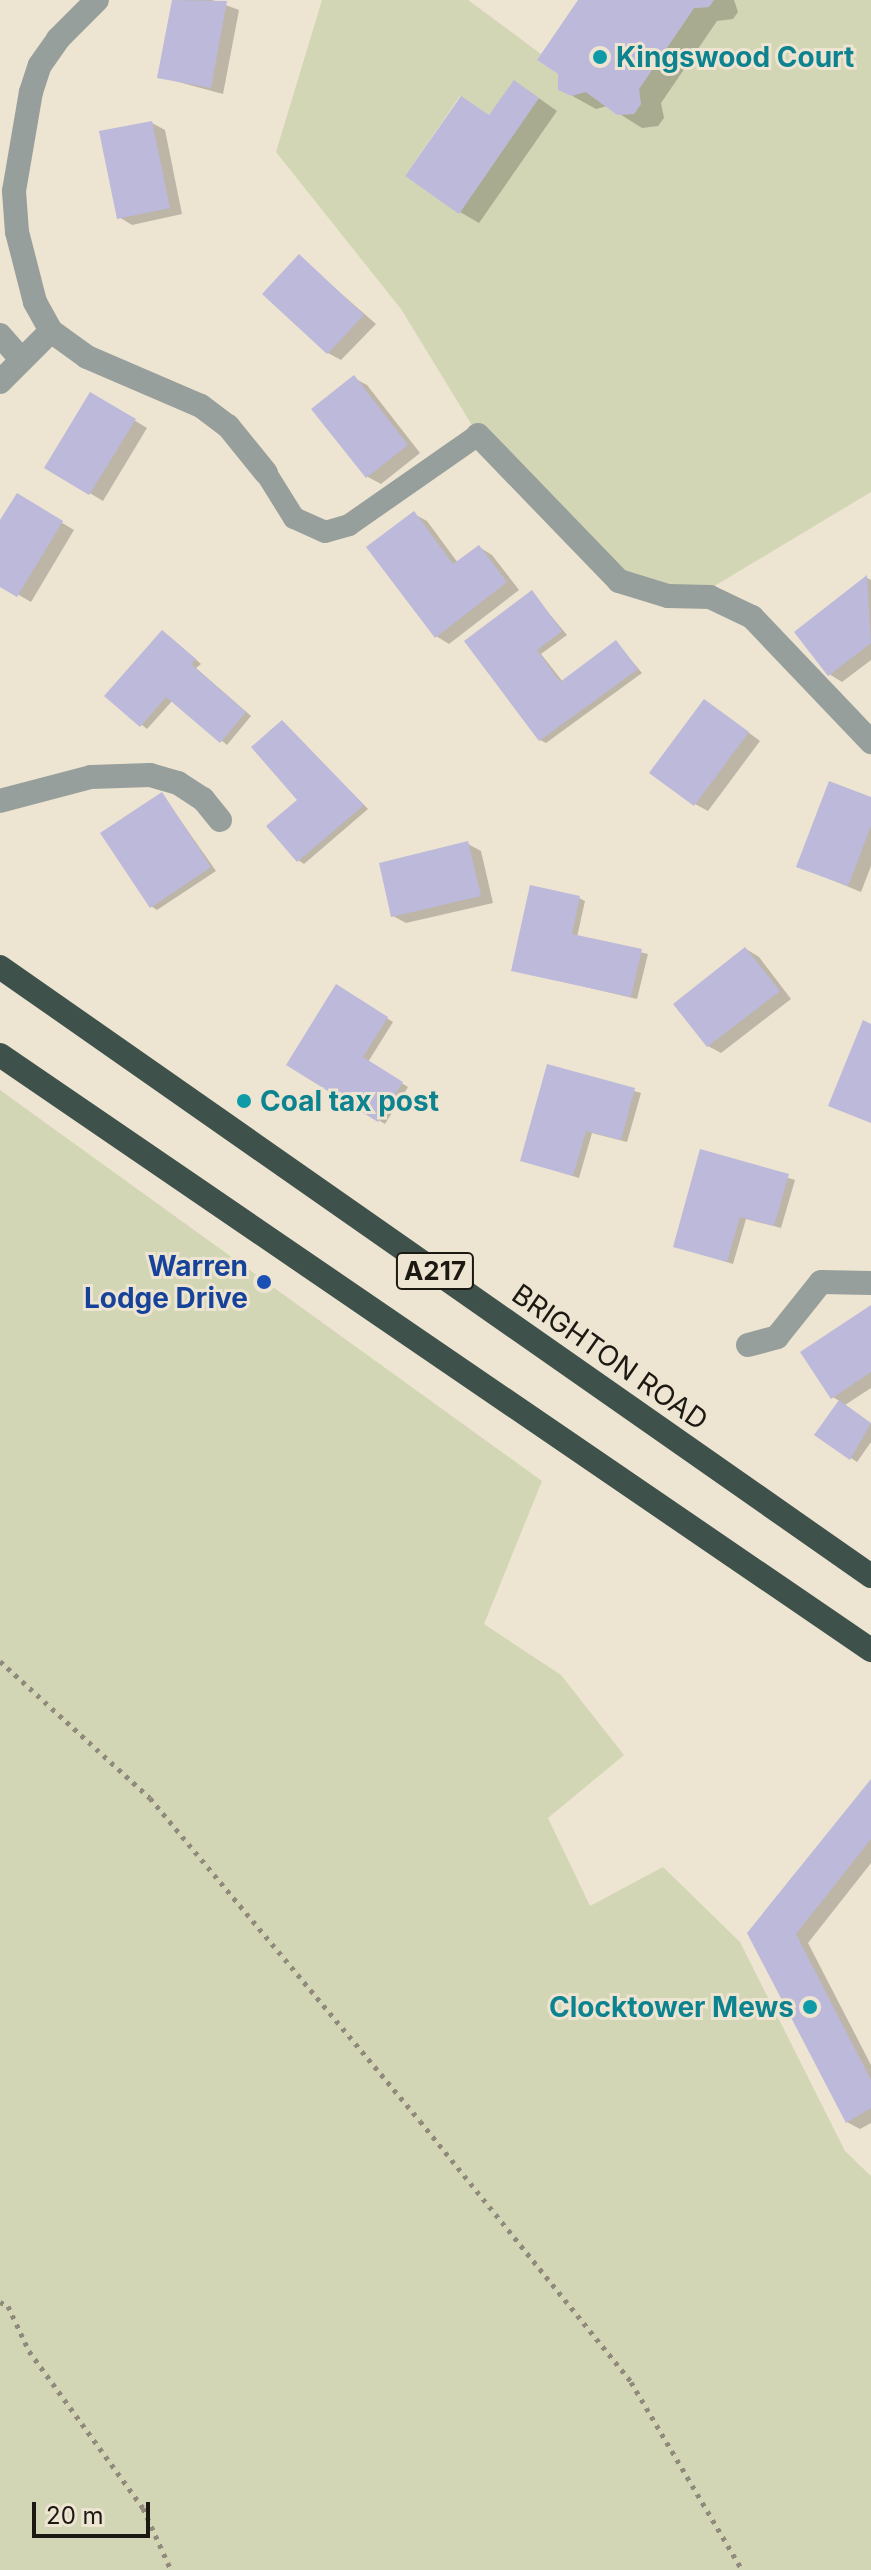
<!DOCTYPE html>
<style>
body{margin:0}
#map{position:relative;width:871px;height:2570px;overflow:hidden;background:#ede4d1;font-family:Inter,sans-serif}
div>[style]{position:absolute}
.green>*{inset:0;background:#d2d6b5}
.shadow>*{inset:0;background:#0003}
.building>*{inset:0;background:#bcb9da}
.path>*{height:5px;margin-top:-2.5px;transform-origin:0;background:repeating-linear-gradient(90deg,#90897c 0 4px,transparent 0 10px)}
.lane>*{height:22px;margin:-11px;padding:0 11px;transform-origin:11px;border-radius:11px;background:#969f9c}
.street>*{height:24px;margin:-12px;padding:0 12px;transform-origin:12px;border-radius:12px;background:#969f9c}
.highway>*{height:24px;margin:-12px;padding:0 12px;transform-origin:12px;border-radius:12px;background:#3e514b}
.dots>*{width:22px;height:22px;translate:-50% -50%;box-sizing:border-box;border:4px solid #ede4d1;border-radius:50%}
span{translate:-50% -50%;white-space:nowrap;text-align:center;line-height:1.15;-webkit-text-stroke:6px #ede4d1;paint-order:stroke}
.shield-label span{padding:2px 6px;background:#ede4d1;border:2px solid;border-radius:6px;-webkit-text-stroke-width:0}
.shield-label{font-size:26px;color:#1c1913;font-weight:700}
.culture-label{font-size:28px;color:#0d838f;font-weight:700}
.left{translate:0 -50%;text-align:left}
.right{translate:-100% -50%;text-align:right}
.transit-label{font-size:28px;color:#164399;font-weight:700}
.street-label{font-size:28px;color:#1c1913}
.scale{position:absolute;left:32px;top:2502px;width:118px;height:36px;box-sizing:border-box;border:4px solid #1c1913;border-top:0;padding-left:10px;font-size:24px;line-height:28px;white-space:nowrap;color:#1c1913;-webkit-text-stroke:6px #ede4d1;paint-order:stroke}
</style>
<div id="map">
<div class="green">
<div style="clip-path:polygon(evenodd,322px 0,468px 0,541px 54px,537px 60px,558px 74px,558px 90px,571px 96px,586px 92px,617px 115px,634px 114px,641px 104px,639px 89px,694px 8px,709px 7px,714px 0,871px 0,871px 492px,711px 588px,619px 581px,478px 435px,401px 309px,276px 152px,322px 0,514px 81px,539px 98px,459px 213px,405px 176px,460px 96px,489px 115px,514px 81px)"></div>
<div style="clip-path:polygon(0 1090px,542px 1481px,484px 1624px,561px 1675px,624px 1755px,548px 1818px,590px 1906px,663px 1867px,740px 1942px,845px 2151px,871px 2176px,871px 2570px,0 2570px)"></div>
</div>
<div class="shadow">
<div style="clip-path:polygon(174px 0,212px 0,239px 10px,223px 94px,160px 77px)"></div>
<div style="clip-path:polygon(580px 0,734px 0,738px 12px,733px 19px,717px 21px,661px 103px,664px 118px,658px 126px,642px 128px,607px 106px,596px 109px,560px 89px)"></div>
<div style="clip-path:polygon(533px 94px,557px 111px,479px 223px,460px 212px,491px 117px)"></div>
<div style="clip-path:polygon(152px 123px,165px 130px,182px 214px,132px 225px,119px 217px)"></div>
<div style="clip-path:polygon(299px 257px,376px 324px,341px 360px,328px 353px)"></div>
<div style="clip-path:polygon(354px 378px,367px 385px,420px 453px,381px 484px,368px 477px,314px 409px)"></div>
<div style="clip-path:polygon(91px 394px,147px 428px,103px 501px,46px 467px)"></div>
<div style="clip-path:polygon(17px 496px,74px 530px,31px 602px,0 584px,0 524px)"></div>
<div style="clip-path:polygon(414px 514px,427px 521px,458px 563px,479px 547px,492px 555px,519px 590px,449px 644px,436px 636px)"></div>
<div style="clip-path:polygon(867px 578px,871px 580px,871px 660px,842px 682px,829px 674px)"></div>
<div style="clip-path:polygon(532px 593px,567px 635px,541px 654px,563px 682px,617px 643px,642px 673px,546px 743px,540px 740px)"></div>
<div style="clip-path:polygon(169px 636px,201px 664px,196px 668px,251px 716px,227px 745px,173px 700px,147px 729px,107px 696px)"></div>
<div style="clip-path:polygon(717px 709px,760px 741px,708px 811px,695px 804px)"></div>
<div style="clip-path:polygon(282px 722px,368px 809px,304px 864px,298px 860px,299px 801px)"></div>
<div style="clip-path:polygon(162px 794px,216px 871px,157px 910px,151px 906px)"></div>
<div style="clip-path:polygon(871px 799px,871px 866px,861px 892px,798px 866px)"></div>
<div style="clip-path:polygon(468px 844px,481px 851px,493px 903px,406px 923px,393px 916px)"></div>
<div style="clip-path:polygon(579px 898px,585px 901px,577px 937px,648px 954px,637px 999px,513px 970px)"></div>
<div style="clip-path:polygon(746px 949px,759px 957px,791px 999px,721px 1053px,708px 1046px)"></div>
<div style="clip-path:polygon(337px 987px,393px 1022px,368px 1062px,408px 1087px,385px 1124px,289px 1064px)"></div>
<div style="clip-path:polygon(548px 1066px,641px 1093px,627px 1142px,592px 1133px,579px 1178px,522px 1160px)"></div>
<div style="clip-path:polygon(702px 1152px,795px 1180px,781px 1228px,746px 1219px,733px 1264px,675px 1246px)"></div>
<div style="clip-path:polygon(871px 1307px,871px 1388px,845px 1405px,871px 1424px,871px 1442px,857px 1462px,851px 1458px,841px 1402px,833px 1397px)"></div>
<div style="clip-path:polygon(871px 1782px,871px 1863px,808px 1943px,871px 2065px,871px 2123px,860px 2129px,847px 2122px,750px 1934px)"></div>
</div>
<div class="building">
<div style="clip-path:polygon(172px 0,227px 1px,211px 88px,157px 78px)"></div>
<div style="clip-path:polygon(578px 0,714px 0,709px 7px,694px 8px,639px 89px,641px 104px,634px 114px,617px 115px,586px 92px,571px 96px,558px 90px,558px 74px,537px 60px)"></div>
<div style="clip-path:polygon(514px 80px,539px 98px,459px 214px,405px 176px,461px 96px,489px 115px)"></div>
<div style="clip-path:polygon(152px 121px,170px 208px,117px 219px,99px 131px)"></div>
<div style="clip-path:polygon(299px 254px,364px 315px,327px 354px,262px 294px)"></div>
<div style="clip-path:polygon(354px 375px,408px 445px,366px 478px,311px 409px)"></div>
<div style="clip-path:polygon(90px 392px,136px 419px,89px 495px,44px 468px)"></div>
<div style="clip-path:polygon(17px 493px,63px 521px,17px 597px,0 587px,0 520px)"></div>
<div style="clip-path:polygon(414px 511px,453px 564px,479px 545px,507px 582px,435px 638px,366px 547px)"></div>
<div style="clip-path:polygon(867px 575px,871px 643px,828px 676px,794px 632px)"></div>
<div style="clip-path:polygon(532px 590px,562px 631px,537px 650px,560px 682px,616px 640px,638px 669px,539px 741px,464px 641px)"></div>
<div style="clip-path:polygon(162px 630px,196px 659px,191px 664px,246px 712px,220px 743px,166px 697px,140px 727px,104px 696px)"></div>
<div style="clip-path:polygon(704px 699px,749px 732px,694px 806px,649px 773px)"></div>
<div style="clip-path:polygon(282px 720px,364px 805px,297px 862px,266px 826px,297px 800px,251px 747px)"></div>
<div style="clip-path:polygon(829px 781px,871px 797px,871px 826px,848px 886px,796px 867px)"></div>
<div style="clip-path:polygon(162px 792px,211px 867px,150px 908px,100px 833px)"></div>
<div style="clip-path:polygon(468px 841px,481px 896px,391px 917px,379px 863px)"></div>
<div style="clip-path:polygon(530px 885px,580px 896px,572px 934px,642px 949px,631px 997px,511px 971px)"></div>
<div style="clip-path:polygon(745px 947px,780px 991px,707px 1047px,673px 1004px)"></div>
<div style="clip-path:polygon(336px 984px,388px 1017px,363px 1057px,403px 1082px,378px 1122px,286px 1065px)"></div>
<div style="clip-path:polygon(863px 1020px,871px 1024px,871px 1123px,828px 1106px)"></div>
<div style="clip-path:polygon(547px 1064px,635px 1088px,621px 1140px,586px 1131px,573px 1176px,520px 1161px)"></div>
<div style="clip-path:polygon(700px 1149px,789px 1174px,774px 1226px,740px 1217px,727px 1262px,673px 1247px)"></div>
<div style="clip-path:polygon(871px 1305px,871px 1372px,831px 1399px,800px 1352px)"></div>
<div style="clip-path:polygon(839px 1400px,871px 1423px,850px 1460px,814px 1435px)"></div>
<div style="clip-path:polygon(871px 1779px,871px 1839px,796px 1934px,871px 2080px,871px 2108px,846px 2123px,747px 1933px)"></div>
</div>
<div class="path">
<div style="left:0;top:1661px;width:203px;rotate:42.4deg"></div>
<div style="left:150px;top:1798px;width:421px;rotate:50.1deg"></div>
<div style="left:420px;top:2121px;width:336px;rotate:51deg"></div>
<div style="left:631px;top:2382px;width:218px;rotate:59.4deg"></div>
<div style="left:0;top:2302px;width:9px;rotate:27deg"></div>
<div style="left:8px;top:2306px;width:50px;rotate:65deg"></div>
<div style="left:29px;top:2351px;width:194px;rotate:54deg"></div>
<div style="left:143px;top:2508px;width:68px;rotate:65.7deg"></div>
</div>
<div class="lane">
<div style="left:266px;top:473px;width:53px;rotate:58.1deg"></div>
<div style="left:294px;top:518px;width:34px;rotate:24deg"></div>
<div style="left:325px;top:532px;width:25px;rotate:-16deg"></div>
<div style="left:349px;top:525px;width:157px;rotate:-34.9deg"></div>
</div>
<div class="street">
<div style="left:51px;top:331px;width:44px;rotate:35.8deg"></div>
<div style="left:87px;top:357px;width:124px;rotate:23.3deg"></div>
<div style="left:201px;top:406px;width:34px;rotate:37deg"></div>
<div style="left:228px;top:426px;width:60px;rotate:51deg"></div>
<div style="left:0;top:335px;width:33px;rotate:49deg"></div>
<div style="left:0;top:382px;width:72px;rotate:-45deg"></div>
<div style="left:51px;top:331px;width:33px;rotate:-119deg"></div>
<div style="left:35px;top:302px;width:72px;rotate:-104.4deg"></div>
<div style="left:17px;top:232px;width:41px;rotate:-94.2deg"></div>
<div style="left:14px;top:191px;width:100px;rotate:-80.3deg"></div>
<div style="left:31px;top:92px;width:28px;rotate:-72deg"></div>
<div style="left:40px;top:65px;width:32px;rotate:-55deg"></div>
<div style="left:58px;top:39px;width:55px;rotate:-45deg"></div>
<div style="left:478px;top:435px;width:203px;rotate:46deg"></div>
<div style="left:619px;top:581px;width:51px;rotate:17deg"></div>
<div style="left:668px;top:596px;width:42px;rotate:1.4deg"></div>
<div style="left:710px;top:597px;width:47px;rotate:25.5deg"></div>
<div style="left:752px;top:617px;width:173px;rotate:46.4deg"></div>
<div style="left:0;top:801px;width:94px;rotate:-14.8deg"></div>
<div style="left:91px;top:777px;width:59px;rotate:-1.9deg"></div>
<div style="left:150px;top:775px;width:29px;rotate:16deg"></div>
<div style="left:178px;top:783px;width:30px;rotate:33deg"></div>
<div style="left:203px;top:799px;width:27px;rotate:51deg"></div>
<div style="left:748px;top:1345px;width:30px;rotate:-15deg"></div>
<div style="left:777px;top:1337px;width:70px;rotate:-51.3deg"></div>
<div style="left:821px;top:1282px;width:50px;rotate:1.1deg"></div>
</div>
<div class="highway">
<div style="left:0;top:967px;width:1063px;rotate:34.96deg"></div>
<div style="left:0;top:1055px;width:1055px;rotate:34.34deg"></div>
</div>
<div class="dots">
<div style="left:600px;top:57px;background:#0f9aa8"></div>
<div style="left:244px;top:1101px;background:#0f9aa8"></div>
<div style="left:264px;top:1282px;background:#1a4fb4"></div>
<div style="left:810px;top:2007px;background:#0f9aa8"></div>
</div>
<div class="shield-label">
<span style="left:435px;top:1271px">A217</span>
</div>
<div class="culture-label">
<span class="left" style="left:616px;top:57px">Kingswood Court</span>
<span class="left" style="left:260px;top:1101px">Coal tax post</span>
<span class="right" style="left:794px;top:2007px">Clocktower Mews</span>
</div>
<div class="transit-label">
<span class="right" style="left:248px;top:1282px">Warren<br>Lodge Drive</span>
</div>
<div class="street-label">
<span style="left:610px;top:1357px;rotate:35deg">BRIGHTON ROAD</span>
</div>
<div class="scale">20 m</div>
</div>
